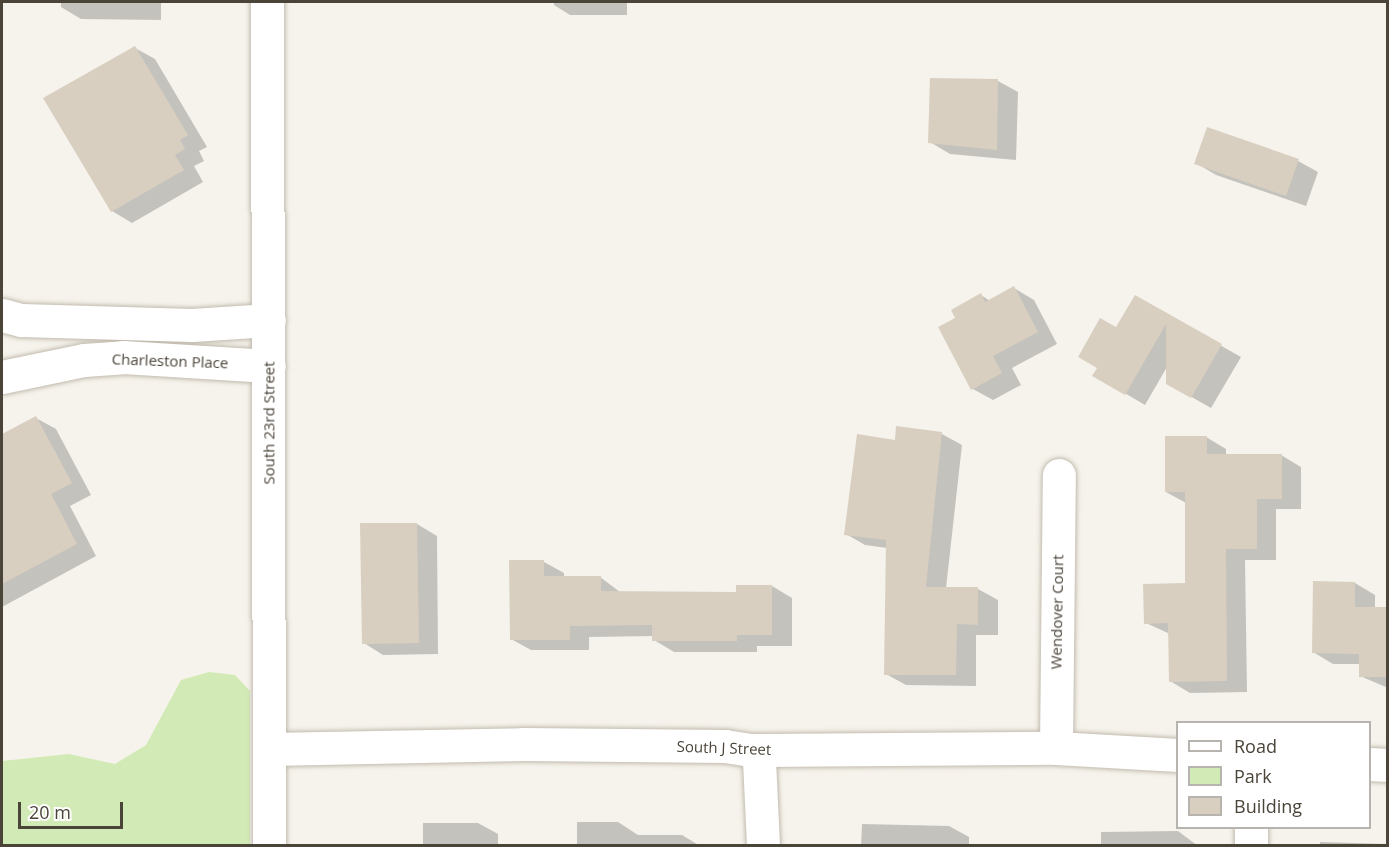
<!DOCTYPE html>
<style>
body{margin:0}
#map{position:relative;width:1389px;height:847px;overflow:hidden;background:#f6f3ec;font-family:"Open Sans",sans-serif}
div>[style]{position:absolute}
.green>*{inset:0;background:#d2eab5}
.shadow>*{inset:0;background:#0003}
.building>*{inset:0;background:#d8cfc1}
.roads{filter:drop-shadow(0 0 2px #c2bbae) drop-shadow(0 0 2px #c2bbae)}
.minor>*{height:33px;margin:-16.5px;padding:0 16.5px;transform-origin:16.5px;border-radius:16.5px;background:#fff}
span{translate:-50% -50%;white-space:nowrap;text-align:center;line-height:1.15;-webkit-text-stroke:6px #fff;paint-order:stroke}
.street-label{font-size:15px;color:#4b4439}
.frame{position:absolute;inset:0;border:3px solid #4b4439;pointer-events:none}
.legend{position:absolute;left:1176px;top:721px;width:195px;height:108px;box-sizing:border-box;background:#fff;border:2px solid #b7b4b0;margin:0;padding:8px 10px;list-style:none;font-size:18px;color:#4b4439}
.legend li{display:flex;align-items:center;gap:12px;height:30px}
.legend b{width:30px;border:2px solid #b7b4b0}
.scale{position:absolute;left:18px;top:802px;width:105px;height:27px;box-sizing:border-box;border:3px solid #4b4439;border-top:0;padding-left:8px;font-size:18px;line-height:21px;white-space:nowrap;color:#4b4439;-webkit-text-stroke:4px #fff;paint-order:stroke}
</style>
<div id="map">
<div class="green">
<div style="clip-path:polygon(209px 672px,235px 675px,250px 691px,250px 845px,2px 845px,2px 761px,69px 754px,115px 764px,146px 745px,181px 680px)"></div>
</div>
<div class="shadow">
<div style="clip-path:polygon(61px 2px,161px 2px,161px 20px,81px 19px,61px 7px)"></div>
<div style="clip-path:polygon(554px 2px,627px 2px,627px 15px,570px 15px,554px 5px)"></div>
<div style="clip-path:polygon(135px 48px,155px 59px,207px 147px,199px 151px,204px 161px,194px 166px,203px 182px,132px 223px,112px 211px)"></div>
<div style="clip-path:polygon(998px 81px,1018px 92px,1016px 160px,950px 154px,930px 142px)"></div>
<div style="clip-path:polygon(1298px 161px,1318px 172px,1306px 206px,1216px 175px,1196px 163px)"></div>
<div style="clip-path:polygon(1014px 288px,1034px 300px,1057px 344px,1012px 368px,1021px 385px,993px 400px,973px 389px,981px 295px,990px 301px)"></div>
<div style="clip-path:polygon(1135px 297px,1241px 357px,1211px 408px,1167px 383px,1167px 367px,1145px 405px,1094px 375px)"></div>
<div style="clip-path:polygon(36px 418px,56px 429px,91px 495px,70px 506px,96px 556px,2px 607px,2px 436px)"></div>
<div style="clip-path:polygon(898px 428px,942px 434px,962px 445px,946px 588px,978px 589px,998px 600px,998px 635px,976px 635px,976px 686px,906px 685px,886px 674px,887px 548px,865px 545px,846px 534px,896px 441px)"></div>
<div style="clip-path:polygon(1206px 437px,1226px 449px,1226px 455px,1281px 455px,1301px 467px,1301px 509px,1276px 509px,1276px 560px,1245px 560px,1247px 692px,1190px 693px,1170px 681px,1170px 634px,1146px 623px,1186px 584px,1186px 503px,1166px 492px)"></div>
<div style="clip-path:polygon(417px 524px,437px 536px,438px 654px,383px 655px,364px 643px)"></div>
<div style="clip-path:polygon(544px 562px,564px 573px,564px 577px,600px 577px,620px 592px,737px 593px,772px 586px,792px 598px,792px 646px,757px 646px,757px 652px,674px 652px,654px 640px,654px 636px,589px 637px,589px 650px,531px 650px,511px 639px)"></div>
<div style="clip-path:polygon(1355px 583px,1375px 595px,1375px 608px,1388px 609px,1388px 688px,1360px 676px,1360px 664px,1333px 664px,1313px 652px)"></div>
<div style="clip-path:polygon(577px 822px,618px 822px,638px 835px,682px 835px,700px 846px,577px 846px)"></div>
<div style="clip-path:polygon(423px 823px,478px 823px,498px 834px,498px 846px,423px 846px)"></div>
<div style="clip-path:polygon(862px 824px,949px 826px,969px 837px,969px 846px,861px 846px)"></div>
<div style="clip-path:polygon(1178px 831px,1198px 846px,1101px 846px,1101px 832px)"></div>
<div style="clip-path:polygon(1320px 842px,1388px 844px,1388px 846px,1320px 846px)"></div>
</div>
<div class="building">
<div style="clip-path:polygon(135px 46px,188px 135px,180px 140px,185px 149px,175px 155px,184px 170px,111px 212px,43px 98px)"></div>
<div style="clip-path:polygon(930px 78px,998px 79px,997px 150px,928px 143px)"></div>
<div style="clip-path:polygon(1207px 127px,1299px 159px,1286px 196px,1194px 164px)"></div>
<div style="clip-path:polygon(1014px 286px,1038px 332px,993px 356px,1002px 373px,971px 390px,938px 327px,955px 318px,951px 310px,981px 293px,985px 302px)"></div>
<div style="clip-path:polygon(1135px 295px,1222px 344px,1191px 398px,1166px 384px,1166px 324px,1125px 395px,1092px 376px,1097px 368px,1078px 357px,1100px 318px,1116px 327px)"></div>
<div style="clip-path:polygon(36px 416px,72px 483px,51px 494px,77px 544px,2px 584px,2px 434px)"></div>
<div style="clip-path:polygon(896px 426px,942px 432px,926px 587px,978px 587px,978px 625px,957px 624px,956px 675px,884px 675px,886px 540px,844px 535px,857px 434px,895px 440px)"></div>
<div style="clip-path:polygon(1165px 436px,1207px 436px,1207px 454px,1282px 454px,1282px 499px,1257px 499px,1257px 549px,1226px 549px,1227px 681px,1169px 682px,1168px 623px,1144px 624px,1143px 584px,1185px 583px,1185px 492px,1165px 492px)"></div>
<div style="clip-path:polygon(360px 523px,417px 523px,419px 643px,362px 644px)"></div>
<div style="clip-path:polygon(509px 560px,544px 560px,544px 576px,601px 576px,601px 591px,736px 592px,736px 585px,772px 585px,772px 635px,737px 635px,737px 641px,652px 641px,652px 625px,570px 626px,570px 640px,510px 640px)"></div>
<div style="clip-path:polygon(1313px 581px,1355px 582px,1355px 607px,1388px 607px,1388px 677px,1359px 677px,1359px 654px,1312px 653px)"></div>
</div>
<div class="roads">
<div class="minor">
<div style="left:267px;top:2px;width:844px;rotate:89.86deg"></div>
<div style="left:2px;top:315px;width:20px;rotate:15deg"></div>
<div style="left:21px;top:320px;width:171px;rotate:1.7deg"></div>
<div style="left:192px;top:325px;width:77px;rotate:-3.7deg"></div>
<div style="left:2px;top:377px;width:84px;rotate:-11.7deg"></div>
<div style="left:84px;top:360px;width:39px;rotate:-4deg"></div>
<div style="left:123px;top:357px;width:146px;rotate:3.5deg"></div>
<div style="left:1056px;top:748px;width:273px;rotate:-89.4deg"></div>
<div style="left:269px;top:749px;width:254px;rotate:-1.1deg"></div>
<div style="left:523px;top:744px;width:202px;rotate:0.6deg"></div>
<div style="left:725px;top:746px;width:26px;rotate:9deg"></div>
<div style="left:751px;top:750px;width:305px;rotate:-0.4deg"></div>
<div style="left:1056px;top:748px;width:122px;rotate:3.3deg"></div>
<div style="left:751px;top:750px;width:13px;rotate:51deg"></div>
<div style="left:759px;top:760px;width:86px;rotate:87.3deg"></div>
<div style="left:1370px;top:764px;width:18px;rotate:3deg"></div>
<div style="left:1251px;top:846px;width:18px;rotate:-90deg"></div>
</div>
</div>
<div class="street-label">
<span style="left:170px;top:361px;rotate:2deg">Charleston Place</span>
<span style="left:269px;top:423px;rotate:-90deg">South 23rd Street</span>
<span style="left:1057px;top:612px;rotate:-89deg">Wendover Court</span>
<span style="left:724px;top:748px;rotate:2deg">South J Street</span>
</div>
<div class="frame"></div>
<ul class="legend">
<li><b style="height:8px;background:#fff"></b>Road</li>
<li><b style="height:16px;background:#d2eab5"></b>Park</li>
<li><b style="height:16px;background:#d8cfc1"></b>Building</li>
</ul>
<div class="scale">20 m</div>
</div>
